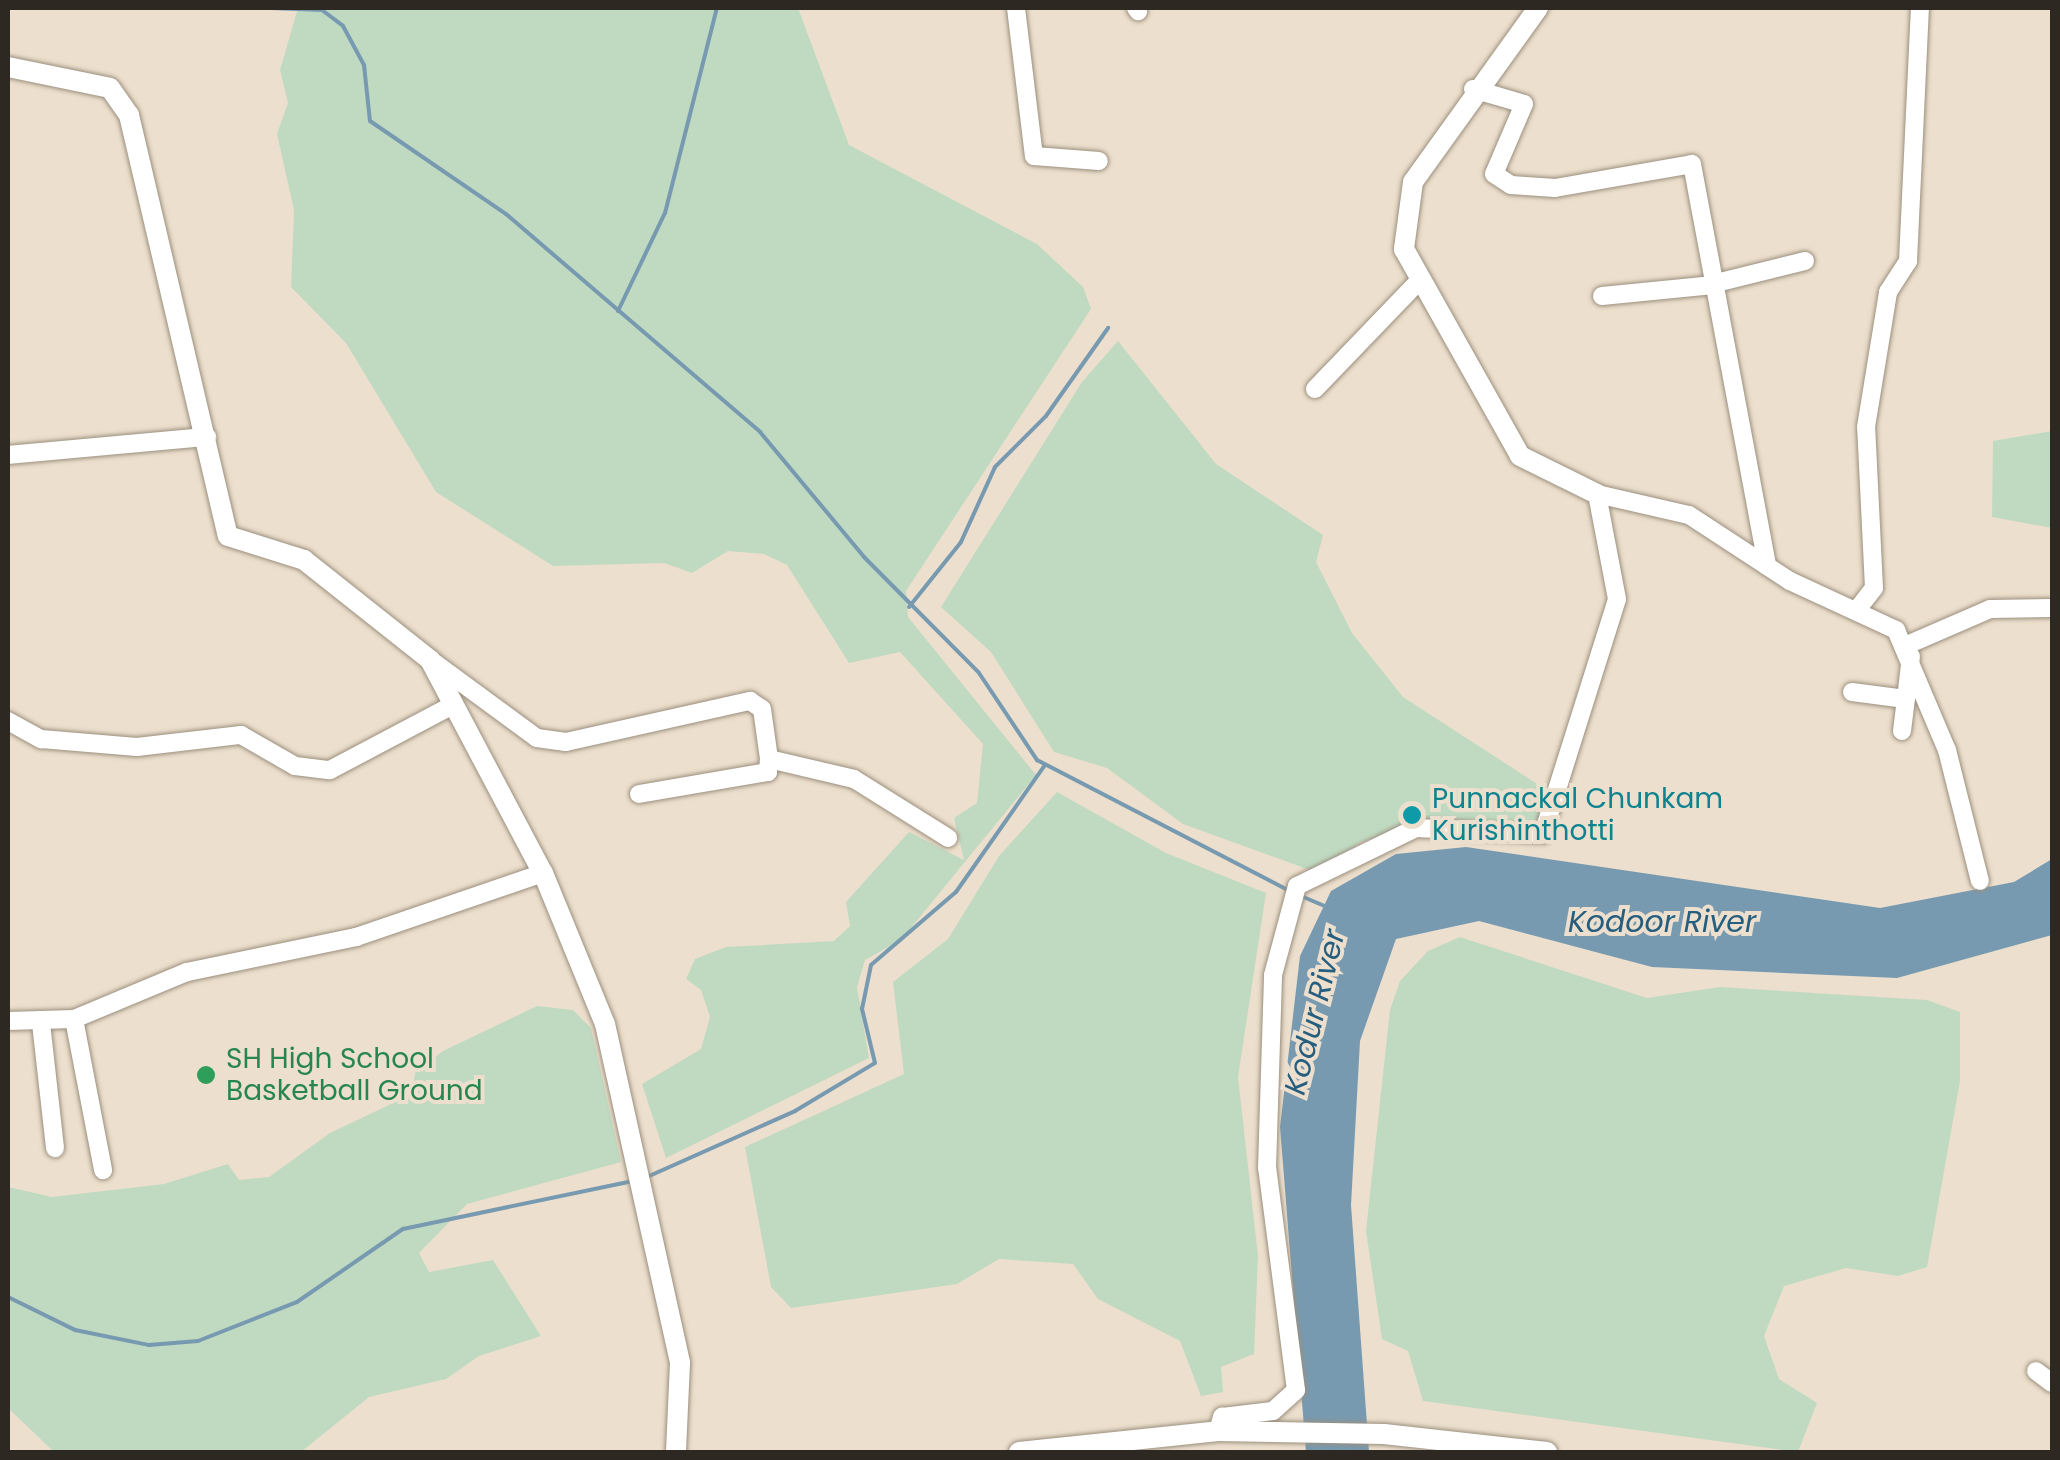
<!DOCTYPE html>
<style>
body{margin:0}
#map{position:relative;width:2060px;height:1460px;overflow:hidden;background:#ecdfcd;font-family:Poppins,sans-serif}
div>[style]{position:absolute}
.green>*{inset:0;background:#c0dac2}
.water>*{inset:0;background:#789ab0}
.stream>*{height:4px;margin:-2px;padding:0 2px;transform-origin:2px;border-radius:2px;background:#789ab0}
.roads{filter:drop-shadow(0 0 2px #9b8f7e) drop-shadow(0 0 2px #9b8f7e)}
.minor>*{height:18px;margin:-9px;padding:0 9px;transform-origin:9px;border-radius:9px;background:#fff}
.major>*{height:20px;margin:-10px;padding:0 10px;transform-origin:10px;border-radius:10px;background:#fff}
.dots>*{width:28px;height:28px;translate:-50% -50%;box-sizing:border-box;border:5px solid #ecdfcd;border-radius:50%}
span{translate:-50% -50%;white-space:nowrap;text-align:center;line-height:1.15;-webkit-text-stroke:8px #ecdfcd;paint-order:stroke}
.culture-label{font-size:28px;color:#0d838f}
.left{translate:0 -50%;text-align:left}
.leisure-label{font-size:28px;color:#27864d}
.water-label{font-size:30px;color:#255e7f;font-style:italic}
.frame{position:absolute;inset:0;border:10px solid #2d2821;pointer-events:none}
</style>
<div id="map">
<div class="green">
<div style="clip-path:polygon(298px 8px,798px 8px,849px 145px,1037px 244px,1083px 287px,1091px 309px,906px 591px,908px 617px,1036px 775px,901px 940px,865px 960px,857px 987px,869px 1058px,666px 1158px,642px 1084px,701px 1049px,710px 1017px,701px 990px,686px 979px,695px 959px,726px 947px,834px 941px,850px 926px,846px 902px,909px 832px,964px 860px,954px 818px,977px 803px,983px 744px,900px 652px,849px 663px,787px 565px,764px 554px,728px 551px,692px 573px,664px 563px,553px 566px,436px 492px,346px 343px,291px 287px,294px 210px,277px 134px,288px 103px,280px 70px)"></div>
<div style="clip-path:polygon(1118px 341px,1216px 464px,1323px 535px,1316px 562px,1352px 633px,1403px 697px,1545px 789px,1536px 831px,1432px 820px,1361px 842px,1318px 873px,1183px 824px,1107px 768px,1054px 752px,991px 652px,941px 607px,1082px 382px)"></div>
<div style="clip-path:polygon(2052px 431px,2052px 528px,1992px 517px,1993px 441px)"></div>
<div style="clip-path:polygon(1057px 792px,1166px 853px,1266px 893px,1238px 1077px,1258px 1256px,1254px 1354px,1221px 1367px,1223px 1392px,1201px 1396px,1180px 1341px,1098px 1299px,1073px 1264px,999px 1259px,957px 1284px,791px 1308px,771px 1287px,745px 1147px,904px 1074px,893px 982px,948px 939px,999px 856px)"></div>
<div style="clip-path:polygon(1460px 937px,1647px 998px,1720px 987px,1927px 1000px,1960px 1012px,1960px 1081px,1927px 1267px,1898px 1276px,1846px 1268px,1784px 1286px,1764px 1336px,1779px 1379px,1817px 1403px,1798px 1452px,1423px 1401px,1408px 1351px,1382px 1339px,1366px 1231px,1390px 1010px,1400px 981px,1428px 951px)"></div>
<div style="clip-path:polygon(537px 1006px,573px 1010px,591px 1028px,621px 1162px,467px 1204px,419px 1253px,429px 1272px,493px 1260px,541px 1336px,479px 1356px,446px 1379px,369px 1397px,301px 1452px,54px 1452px,8px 1408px,8px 1187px,52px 1197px,164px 1184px,228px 1164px,239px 1180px,269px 1177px,330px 1133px,412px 1094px,415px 1073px,443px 1051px)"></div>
</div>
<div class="water">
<div style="clip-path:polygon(1466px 847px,1880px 908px,2014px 882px,2052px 859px,2052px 935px,1897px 978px,1652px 967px,1479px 921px,1396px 939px,1360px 1041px,1351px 1205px,1369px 1452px,1306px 1452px,1280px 1127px,1300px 956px,1331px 891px,1396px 854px)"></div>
</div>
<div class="stream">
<div style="left:271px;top:8px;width:51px;rotate:2.2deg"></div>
<div style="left:322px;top:10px;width:26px;rotate:37deg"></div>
<div style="left:343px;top:26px;width:44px;rotate:61.7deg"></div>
<div style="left:364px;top:65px;width:56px;rotate:83.9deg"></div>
<div style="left:370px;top:121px;width:165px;rotate:34.4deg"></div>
<div style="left:506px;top:214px;width:335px;rotate:40.6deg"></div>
<div style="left:760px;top:432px;width:163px;rotate:50.2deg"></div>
<div style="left:864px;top:557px;width:163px;rotate:45.2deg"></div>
<div style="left:979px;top:673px;width:105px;rotate:56.3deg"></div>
<div style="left:1037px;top:760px;width:283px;rotate:27.4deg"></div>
<div style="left:618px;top:311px;width:109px;rotate:-64.4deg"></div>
<div style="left:665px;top:213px;width:211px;rotate:-75.8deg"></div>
<div style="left:909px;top:607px;width:83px;rotate:-51.3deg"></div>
<div style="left:961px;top:542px;width:82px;rotate:-65.6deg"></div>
<div style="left:995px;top:467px;width:72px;rotate:-45deg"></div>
<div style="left:1046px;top:416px;width:108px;rotate:-54.8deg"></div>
<div style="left:1301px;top:896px;width:25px;rotate:23deg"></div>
<div style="left:647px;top:1177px;width:162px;rotate:-24deg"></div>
<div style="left:795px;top:1111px;width:93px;rotate:-31deg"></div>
<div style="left:875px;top:1063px;width:56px;rotate:-103.5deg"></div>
<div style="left:862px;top:1009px;width:45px;rotate:-78.4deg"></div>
<div style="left:871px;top:965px;width:112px;rotate:-40.7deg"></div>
<div style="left:956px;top:892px;width:155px;rotate:-55deg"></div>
<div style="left:8px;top:1297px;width:75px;rotate:26.2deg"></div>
<div style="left:75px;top:1330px;width:76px;rotate:11.5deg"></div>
<div style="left:149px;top:1345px;width:49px;rotate:-4.7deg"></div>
<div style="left:198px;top:1341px;width:106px;rotate:-21.5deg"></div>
<div style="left:297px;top:1302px;width:129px;rotate:-34.6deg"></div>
<div style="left:403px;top:1229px;width:235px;rotate:-11.8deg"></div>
<div style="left:2052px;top:1313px;width:1px;rotate:-90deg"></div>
</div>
<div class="roads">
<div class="minor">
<div style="left:1016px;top:8px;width:149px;rotate:83.1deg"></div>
<div style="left:1034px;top:156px;width:65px;rotate:4.4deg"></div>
<div style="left:1136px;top:8px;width:4px;rotate:56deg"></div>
<div style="left:1473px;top:89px;width:53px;rotate:16.4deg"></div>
<div style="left:1524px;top:104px;width:76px;rotate:113.2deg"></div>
<div style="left:1494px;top:174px;width:20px;rotate:33deg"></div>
<div style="left:1511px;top:185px;width:44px;rotate:3.9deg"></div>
<div style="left:1555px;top:188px;width:139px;rotate:-9.9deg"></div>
<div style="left:1692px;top:164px;width:409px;rotate:79.4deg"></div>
<div style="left:1602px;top:296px;width:102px;rotate:-5.6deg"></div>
<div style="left:1704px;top:286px;width:104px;rotate:-13.9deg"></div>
<div style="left:1315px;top:389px;width:147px;rotate:-46.1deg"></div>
<div style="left:8px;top:455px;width:200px;rotate:-5.2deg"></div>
<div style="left:1856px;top:611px;width:29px;rotate:-52deg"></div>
<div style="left:1874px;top:588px;width:161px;rotate:-92.8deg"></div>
<div style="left:1866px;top:427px;width:137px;rotate:-80.7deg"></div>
<div style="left:1888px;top:292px;width:37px;rotate:-57deg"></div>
<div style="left:1908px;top:261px;width:253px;rotate:-87.3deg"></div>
<div style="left:1907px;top:645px;width:90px;rotate:-23.4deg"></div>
<div style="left:1990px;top:609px;width:62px;rotate:-0.9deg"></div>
<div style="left:432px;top:661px;width:130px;rotate:36.3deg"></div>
<div style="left:537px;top:738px;width:29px;rotate:8deg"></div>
<div style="left:566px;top:742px;width:189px;rotate:-12.6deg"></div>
<div style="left:750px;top:701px;width:14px;rotate:34deg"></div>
<div style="left:762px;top:709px;width:50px;rotate:82deg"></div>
<div style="left:769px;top:759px;width:87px;rotate:13.2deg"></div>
<div style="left:854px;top:779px;width:111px;rotate:32.1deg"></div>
<div style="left:1852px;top:692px;width:54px;rotate:7.4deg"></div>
<div style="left:1906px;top:699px;width:43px;rotate:-83.4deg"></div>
<div style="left:8px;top:721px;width:38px;rotate:29deg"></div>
<div style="left:41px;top:739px;width:96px;rotate:4.8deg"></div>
<div style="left:137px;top:747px;width:105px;rotate:-6.6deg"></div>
<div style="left:241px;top:735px;width:62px;rotate:29.9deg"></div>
<div style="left:295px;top:766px;width:35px;rotate:7deg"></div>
<div style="left:330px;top:770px;width:139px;rotate:-27.9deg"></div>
<div style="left:1902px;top:731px;width:32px;rotate:-83deg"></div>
<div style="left:639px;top:794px;width:131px;rotate:-9.7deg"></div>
<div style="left:768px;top:772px;width:13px;rotate:-86deg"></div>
<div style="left:74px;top:1019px;width:154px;rotate:79.1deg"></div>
<div style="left:8px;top:1021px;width:66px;rotate:-1.7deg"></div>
<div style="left:74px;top:1019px;width:122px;rotate:-22.6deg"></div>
<div style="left:187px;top:972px;width:173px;rotate:-11.7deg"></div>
<div style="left:356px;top:937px;width:198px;rotate:-18.9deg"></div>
<div style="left:41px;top:1023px;width:126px;rotate:83.6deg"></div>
<div style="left:2036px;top:1371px;width:20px;rotate:37deg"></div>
<div style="left:1218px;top:1431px;width:15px;rotate:-74deg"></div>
<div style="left:1222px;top:1417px;width:51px;rotate:-6.7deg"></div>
<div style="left:1273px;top:1411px;width:31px;rotate:-42deg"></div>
<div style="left:1296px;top:1390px;width:224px;rotate:-97.4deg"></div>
<div style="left:1267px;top:1168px;width:193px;rotate:-88.2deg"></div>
<div style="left:1273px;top:975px;width:92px;rotate:-74.9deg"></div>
<div style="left:1297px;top:886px;width:132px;rotate:-26deg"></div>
<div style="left:1416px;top:828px;width:127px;rotate:2.7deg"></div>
<div style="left:1543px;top:834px;width:246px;rotate:-72.5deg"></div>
<div style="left:1617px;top:599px;width:107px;rotate:-100.8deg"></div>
<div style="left:1597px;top:494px;width:94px;rotate:12.9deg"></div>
<div style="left:1689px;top:515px;width:121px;rotate:33.2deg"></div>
<div style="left:1790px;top:581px;width:117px;rotate:24.8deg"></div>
<div style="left:1896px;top:630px;width:130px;rotate:67deg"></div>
<div style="left:1947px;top:750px;width:135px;rotate:75.9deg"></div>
</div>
<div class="major">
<div style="left:1538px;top:8px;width:214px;rotate:125.7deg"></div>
<div style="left:1413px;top:182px;width:68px;rotate:97.7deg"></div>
<div style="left:1404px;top:249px;width:237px;rotate:60.7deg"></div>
<div style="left:1520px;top:456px;width:86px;rotate:26.3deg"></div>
<div style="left:8px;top:67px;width:104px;rotate:11.6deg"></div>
<div style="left:110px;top:88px;width:33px;rotate:55deg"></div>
<div style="left:129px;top:115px;width:432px;rotate:76.8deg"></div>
<div style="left:228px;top:536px;width:80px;rotate:17.5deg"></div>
<div style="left:304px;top:560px;width:161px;rotate:38.4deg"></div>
<div style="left:430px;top:660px;width:241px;rotate:62.1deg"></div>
<div style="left:543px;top:873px;width:163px;rotate:67.7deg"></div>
<div style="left:605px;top:1024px;width:347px;rotate:77.5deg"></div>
<div style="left:680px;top:1363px;width:89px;rotate:92.6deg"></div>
<div style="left:1019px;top:1452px;width:200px;rotate:-6deg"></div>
<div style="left:1218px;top:1431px;width:166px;rotate:1deg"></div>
<div style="left:1384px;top:1434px;width:164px;rotate:6.3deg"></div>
</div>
</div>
<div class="dots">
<div style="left:1412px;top:815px;background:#0f9aa8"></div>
<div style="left:206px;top:1075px;background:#2e9e5b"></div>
</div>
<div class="culture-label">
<span class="left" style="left:1432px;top:815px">Punnackal Chunkam<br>Kurishinthotti</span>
</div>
<div class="leisure-label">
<span class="left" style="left:226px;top:1075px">SH High School<br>Basketball Ground</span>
</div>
<div class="water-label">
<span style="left:1662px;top:922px">Kodoor River</span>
<span style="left:1315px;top:1012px;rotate:-76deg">Kodur River</span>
</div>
<div class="frame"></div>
</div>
